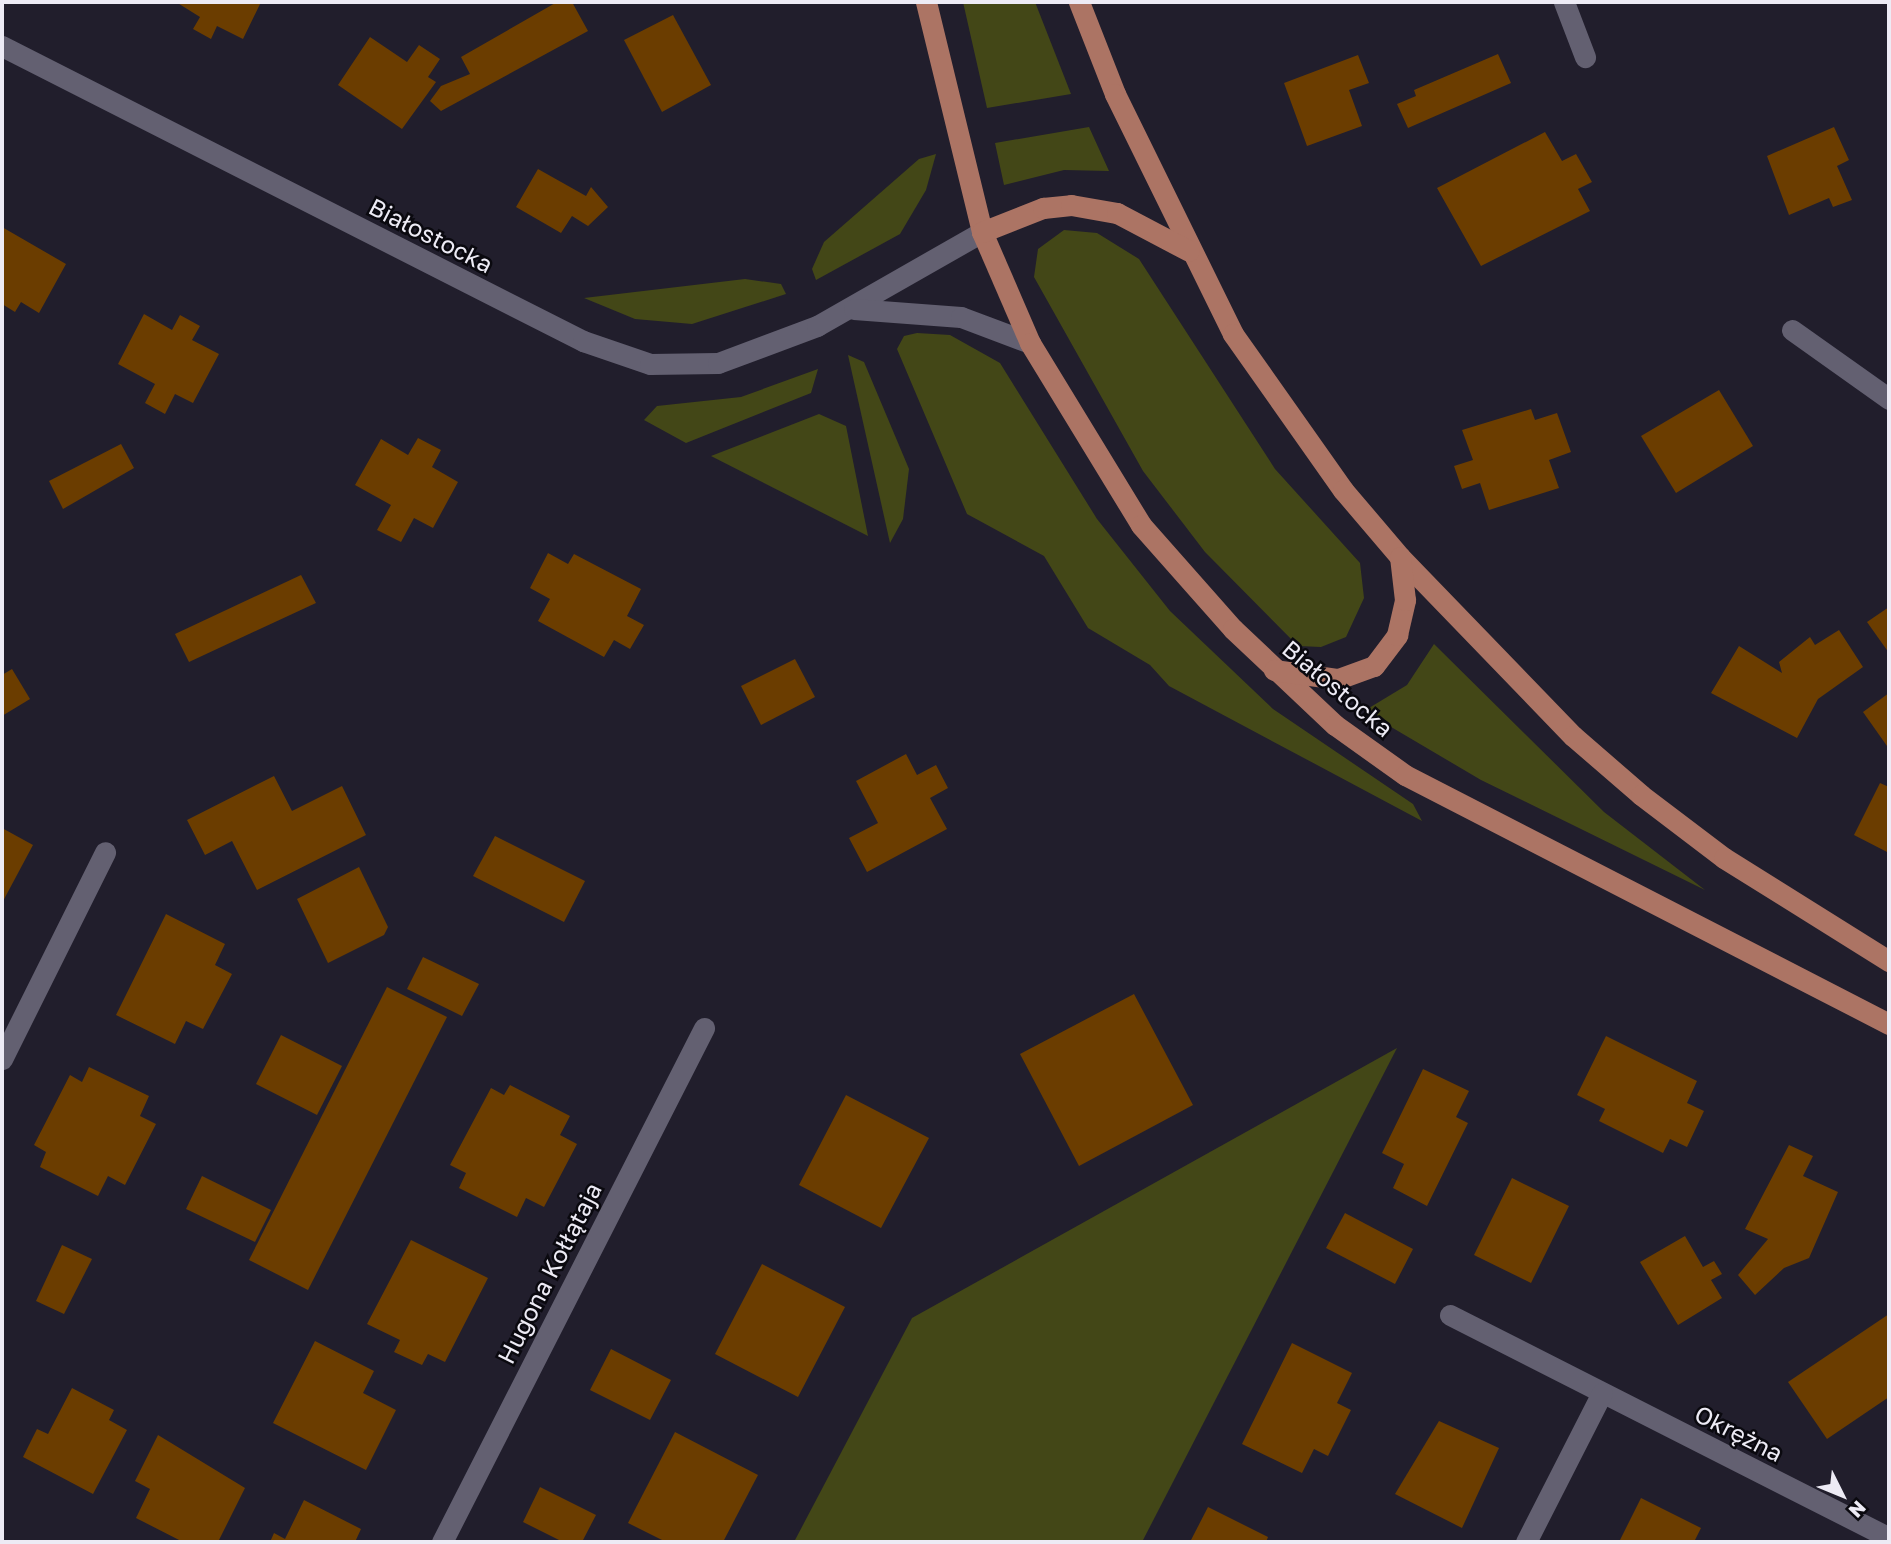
<!DOCTYPE html>
<meta charset="utf-8">
<style>
body{margin:0}
#map{position:relative;width:1891px;height:1544px;overflow:hidden;background:#211e2c;font-family:"Golos Text",sans-serif}
div>[style]{position:absolute}
.green>*{inset:0;background:#434717}
.building>*{inset:0;background:#6b3d00}
.minor>*{height:21px;margin:-10.5px;padding:0 10.5px;transform-origin:10.5px;border-radius:10.5px;background:#636071}
.major>*{height:21px;margin:-10.5px;padding:0 10.5px;transform-origin:10.5px;border-radius:10.5px;background:#ac7464}
span{translate:-50% -50%;white-space:nowrap;text-align:center;line-height:1.15;-webkit-text-stroke:5px #0a090f;paint-order:stroke}
.street-label{font-size:24px;color:#edebf5}
.frame{position:absolute;inset:0;border:4px solid #edebf5;pointer-events:none}
.north{position:absolute;left:1807px;top:1460px;width:70px;height:70px;-webkit-text-stroke:5px #0a090f;paint-order:stroke;rotate:133deg;font-size:19px;font-weight:700;line-height:28px;text-align:center;color:#edebf5}
.north::after{content:'';display:block;margin:auto;width:24px;height:32px;background:#edebf5;clip-path:polygon(50% 0,100% 100%,50% 72%,0 100%)}
</style>
<div id="map">
<div class="green">
<div style="clip-path:polygon(963px 2px,1035px 2px,1071px 94px,987px 108px)"></div>
<div style="clip-path:polygon(1089px 127px,1109px 171px,1064px 170px,1004px 185px,995px 143px)"></div>
<div style="clip-path:polygon(936px 154px,926px 190px,900px 234px,816px 280px,812px 269px,824px 242px,919px 159px)"></div>
<div style="clip-path:polygon(1064px 230px,1097px 233px,1139px 259px,1275px 469px,1360px 563px,1364px 598px,1346px 637px,1321px 647px,1298px 646px,1205px 552px,1143px 471px,1034px 277px,1038px 249px)"></div>
<div style="clip-path:polygon(745px 279px,781px 284px,786px 294px,692px 324px,635px 319px,584px 298px)"></div>
<div style="clip-path:polygon(917px 333px,950px 335px,1000px 363px,1097px 519px,1170px 611px,1273px 709px,1413px 804px,1422px 821px,1169px 686px,1150px 665px,1088px 628px,1044px 556px,967px 514px,897px 349px,904px 336px)"></div>
<div style="clip-path:polygon(848px 355px,864px 362px,909px 469px,903px 519px,890px 543px)"></div>
<div style="clip-path:polygon(818px 369px,811px 393px,686px 443px,644px 420px,657px 406px,741px 397px)"></div>
<div style="clip-path:polygon(819px 414px,846px 426px,868px 536px,711px 456px)"></div>
<div style="clip-path:polygon(1434px 644px,1604px 812px,1705px 890px,1481px 780px,1364px 711px,1407px 685px)"></div>
<div style="clip-path:polygon(1397px 1048px,1142px 1542px,794px 1542px,912px 1318px)"></div>
</div>
<div class="building">
<div style="clip-path:polygon(176px 2px,261px 2px,243px 39px,217px 26px,211px 39px,193px 29px,200px 17px)"></div>
<div style="clip-path:polygon(557px 2px,572px 2px,588px 31px,441px 111px,430px 101px,441px 86px,470px 74px,461px 57px)"></div>
<div style="clip-path:polygon(673px 15px,711px 85px,662px 112px,624px 40px)"></div>
<div style="clip-path:polygon(370px 37px,407px 62px,419px 45px,440px 59px,428px 77px,436px 82px,402px 129px,338px 85px)"></div>
<div style="clip-path:polygon(1498px 54px,1511px 83px,1408px 128px,1397px 104px,1416px 96px,1414px 90px)"></div>
<div style="clip-path:polygon(1358px 55px,1369px 83px,1349px 90px,1362px 126px,1307px 146px,1284px 83px)"></div>
<div style="clip-path:polygon(1834px 127px,1849px 160px,1837px 166px,1852px 200px,1833px 207px,1829px 198px,1789px 215px,1767px 156px)"></div>
<div style="clip-path:polygon(1545px 132px,1562px 161px,1576px 154px,1592px 182px,1578px 189px,1590px 211px,1481px 266px,1437px 188px)"></div>
<div style="clip-path:polygon(538px 169px,586px 196px,591px 187px,608px 207px,588px 226px,572px 216px,561px 233px,516px 207px)"></div>
<div style="clip-path:polygon(2px 227px,66px 264px,39px 313px,21px 302px,15px 312px,2px 304px)"></div>
<div style="clip-path:polygon(144px 314px,172px 330px,180px 315px,200px 326px,192px 340px,219px 354px,193px 403px,175px 394px,165px 414px,145px 403px,155px 384px,118px 364px)"></div>
<div style="clip-path:polygon(1719px 390px,1753px 446px,1676px 493px,1641px 436px)"></div>
<div style="clip-path:polygon(1531px 409px,1535px 420px,1557px 413px,1571px 452px,1549px 460px,1559px 488px,1489px 510px,1480px 483px,1462px 489px,1454px 466px,1473px 460px,1462px 430px)"></div>
<div style="clip-path:polygon(418px 438px,441px 450px,432px 467px,458px 482px,433px 528px,414px 518px,401px 542px,377px 530px,391px 505px,355px 485px,381px 439px,408px 455px)"></div>
<div style="clip-path:polygon(121px 444px,134px 468px,63px 509px,49px 481px)"></div>
<div style="clip-path:polygon(548px 553px,568px 564px,574px 554px,641px 589px,627px 616px,644px 625px,630px 649px,614px 640px,604px 657px,538px 621px,550px 599px,530px 588px)"></div>
<div style="clip-path:polygon(301px 575px,316px 603px,189px 662px,175px 634px)"></div>
<div style="clip-path:polygon(1889px 607px,1889px 653px,1867px 622px)"></div>
<div style="clip-path:polygon(1839px 630px,1863px 667px,1818px 699px,1797px 738px,1711px 693px,1739px 646px,1782px 673px,1779px 662px,1810px 637px,1815px 645px)"></div>
<div style="clip-path:polygon(795px 659px,815px 697px,761px 725px,741px 686px)"></div>
<div style="clip-path:polygon(12px 669px,30px 699px,2px 716px,2px 675px)"></div>
<div style="clip-path:polygon(1889px 693px,1889px 744px,1887px 746px,1863px 712px)"></div>
<div style="clip-path:polygon(906px 754px,917px 775px,936px 765px,948px 788px,930px 798px,947px 829px,867px 872px,849px 838px,878px 823px,856px 781px)"></div>
<div style="clip-path:polygon(274px 776px,292px 811px,342px 786px,366px 835px,257px 890px,232px 841px,205px 855px,187px 820px)"></div>
<div style="clip-path:polygon(1880px 783px,1889px 787px,1889px 853px,1854px 835px)"></div>
<div style="clip-path:polygon(2px 828px,33px 845px,2px 903px)"></div>
<div style="clip-path:polygon(495px 836px,585px 881px,564px 922px,473px 876px)"></div>
<div style="clip-path:polygon(359px 867px,388px 927px,384px 935px,328px 963px,297px 899px)"></div>
<div style="clip-path:polygon(166px 914px,225px 944px,215px 965px,232px 974px,203px 1029px,186px 1021px,175px 1044px,116px 1015px)"></div>
<div style="clip-path:polygon(423px 957px,479px 984px,462px 1016px,407px 989px)"></div>
<div style="clip-path:polygon(387px 987px,447px 1017px,308px 1290px,249px 1260px)"></div>
<div style="clip-path:polygon(1134px 994px,1193px 1105px,1079px 1166px,1020px 1054px)"></div>
<div style="clip-path:polygon(281px 1035px,342px 1066px,317px 1115px,256px 1084px)"></div>
<div style="clip-path:polygon(1606px 1036px,1697px 1081px,1687px 1103px,1704px 1111px,1687px 1147px,1670px 1139px,1663px 1153px,1599px 1121px,1605px 1109px,1577px 1095px)"></div>
<div style="clip-path:polygon(89px 1067px,149px 1096px,140px 1116px,156px 1124px,125px 1185px,108px 1176px,98px 1196px,40px 1167px,46px 1152px,34px 1145px,70px 1075px,82px 1082px)"></div>
<div style="clip-path:polygon(1423px 1069px,1469px 1091px,1456px 1117px,1468px 1123px,1427px 1206px,1393px 1188px,1404px 1164px,1382px 1153px)"></div>
<div style="clip-path:polygon(510px 1085px,570px 1116px,560px 1135px,577px 1144px,544px 1207px,526px 1198px,517px 1217px,459px 1188px,466px 1173px,450px 1165px,491px 1088px,504px 1095px)"></div>
<div style="clip-path:polygon(846px 1095px,929px 1138px,881px 1228px,799px 1185px)"></div>
<div style="clip-path:polygon(1789px 1145px,1813px 1156px,1803px 1176px,1838px 1192px,1809px 1258px,1784px 1268px,1755px 1295px,1738px 1275px,1768px 1239px,1745px 1229px)"></div>
<div style="clip-path:polygon(202px 1176px,271px 1210px,255px 1242px,186px 1209px)"></div>
<div style="clip-path:polygon(1512px 1178px,1569px 1206px,1531px 1283px,1474px 1255px)"></div>
<div style="clip-path:polygon(1345px 1213px,1413px 1249px,1395px 1284px,1326px 1248px)"></div>
<div style="clip-path:polygon(1685px 1236px,1703px 1267px,1714px 1261px,1722px 1274px,1711px 1280px,1722px 1298px,1678px 1325px,1640px 1262px)"></div>
<div style="clip-path:polygon(411px 1240px,488px 1278px,445px 1362px,428px 1354px,422px 1365px,394px 1352px,400px 1340px,367px 1324px)"></div>
<div style="clip-path:polygon(62px 1245px,92px 1259px,64px 1314px,36px 1301px)"></div>
<div style="clip-path:polygon(762px 1264px,845px 1307px,798px 1397px,715px 1354px)"></div>
<div style="clip-path:polygon(1889px 1314px,1889px 1397px,1827px 1439px,1788px 1382px)"></div>
<div style="clip-path:polygon(315px 1341px,374px 1371px,363px 1393px,396px 1410px,366px 1470px,273px 1423px)"></div>
<div style="clip-path:polygon(1292px 1343px,1352px 1373px,1337px 1403px,1351px 1410px,1328px 1456px,1314px 1449px,1302px 1473px,1242px 1444px)"></div>
<div style="clip-path:polygon(611px 1349px,671px 1380px,650px 1420px,590px 1390px)"></div>
<div style="clip-path:polygon(72px 1388px,114px 1410px,109px 1420px,127px 1430px,93px 1494px,23px 1457px,37px 1429px,48px 1434px)"></div>
<div style="clip-path:polygon(1439px 1421px,1499px 1448px,1462px 1528px,1395px 1494px)"></div>
<div style="clip-path:polygon(675px 1432px,758px 1475px,723px 1542px,666px 1542px,628px 1523px)"></div>
<div style="clip-path:polygon(158px 1435px,245px 1488px,218px 1542px,183px 1542px,136px 1518px,150px 1489px,135px 1481px)"></div>
<div style="clip-path:polygon(540px 1487px,596px 1515px,582px 1542px,563px 1542px,523px 1522px)"></div>
<div style="clip-path:polygon(1641px 1498px,1701px 1528px,1694px 1542px,1619px 1542px)"></div>
<div style="clip-path:polygon(304px 1500px,361px 1529px,355px 1542px,270px 1542px,274px 1533px,285px 1539px)"></div>
<div style="clip-path:polygon(1208px 1507px,1268px 1537px,1266px 1542px,1190px 1542px)"></div>
</div>
<div class="minor">
<div style="left:1564px;top:2px;width:59px;rotate:69.1deg"></div>
<div style="left:2px;top:46px;width:652px;rotate:26.92deg"></div>
<div style="left:583px;top:341px;width:71px;rotate:18.9deg"></div>
<div style="left:650px;top:364px;width:68px;rotate:-0.8deg"></div>
<div style="left:718px;top:363px;width:106px;rotate:-20.5deg"></div>
<div style="left:817px;top:326px;width:190px;rotate:-29.7deg"></div>
<div style="left:854px;top:309px;width:107px;rotate:4.3deg"></div>
<div style="left:961px;top:317px;width:74px;rotate:20.6deg"></div>
<div style="left:1792px;top:330px;width:119px;rotate:35.4deg"></div>
<div style="left:2px;top:1059px;width:231px;rotate:-63.5deg"></div>
<div style="left:1450px;top:1315px;width:492px;rotate:26.9deg"></div>
<div style="left:442px;top:1542px;width:577px;rotate:-62.99deg"></div>
<div style="left:1526px;top:1542px;width:167px;rotate:-63deg"></div>
</div>
<div class="major">
<div style="left:926px;top:2px;width:237px;rotate:76.3deg"></div>
<div style="left:982px;top:232px;width:121px;rotate:66.6deg"></div>
<div style="left:1030px;top:343px;width:213px;rotate:58.6deg"></div>
<div style="left:1141px;top:525px;width:139px;rotate:48.5deg"></div>
<div style="left:1233px;top:629px;width:140px;rotate:43.3deg"></div>
<div style="left:1335px;top:725px;width:86px;rotate:35.5deg"></div>
<div style="left:1405px;top:775px;width:544px;rotate:27.22deg"></div>
<div style="left:1079px;top:2px;width:99px;rotate:68.6deg"></div>
<div style="left:1115px;top:94px;width:267px;rotate:63.8deg"></div>
<div style="left:1233px;top:334px;width:191px;rotate:54.8deg"></div>
<div style="left:1343px;top:490px;width:88px;rotate:49.6deg"></div>
<div style="left:1400px;top:557px;width:249px;rotate:46deg"></div>
<div style="left:1573px;top:736px;width:90px;rotate:40.9deg"></div>
<div style="left:1641px;top:795px;width:104px;rotate:37.2deg"></div>
<div style="left:1724px;top:858px;width:195px;rotate:32deg"></div>
<div style="left:982px;top:232px;width:66px;rotate:-21.5deg"></div>
<div style="left:1043px;top:208px;width:28px;rotate:-6deg"></div>
<div style="left:1071px;top:205px;width:47px;rotate:9.9deg"></div>
<div style="left:1117px;top:213px;width:81px;rotate:27.8deg"></div>
<div style="left:1274px;top:670px;width:65px;rotate:8deg"></div>
<div style="left:1338px;top:679px;width:38px;rotate:-20deg"></div>
<div style="left:1374px;top:666px;width:39px;rotate:-53deg"></div>
<div style="left:1397px;top:635px;width:36px;rotate:-77deg"></div>
<div style="left:1405px;top:600px;width:43px;rotate:-96.6deg"></div>
</div>
<div class="street-label">
<span style="left:431px;top:235px;rotate:27deg">Białostocka</span>
<span style="left:1338px;top:688px;rotate:40deg">Białostocka</span>
<span style="left:549px;top:1273px;rotate:-63deg">Hugona Kołłątaja</span>
<span style="left:1739px;top:1433px;rotate:27deg">Okrężna</span>
</div>
<div class="frame"></div>
<div class="north">N</div>
</div>
